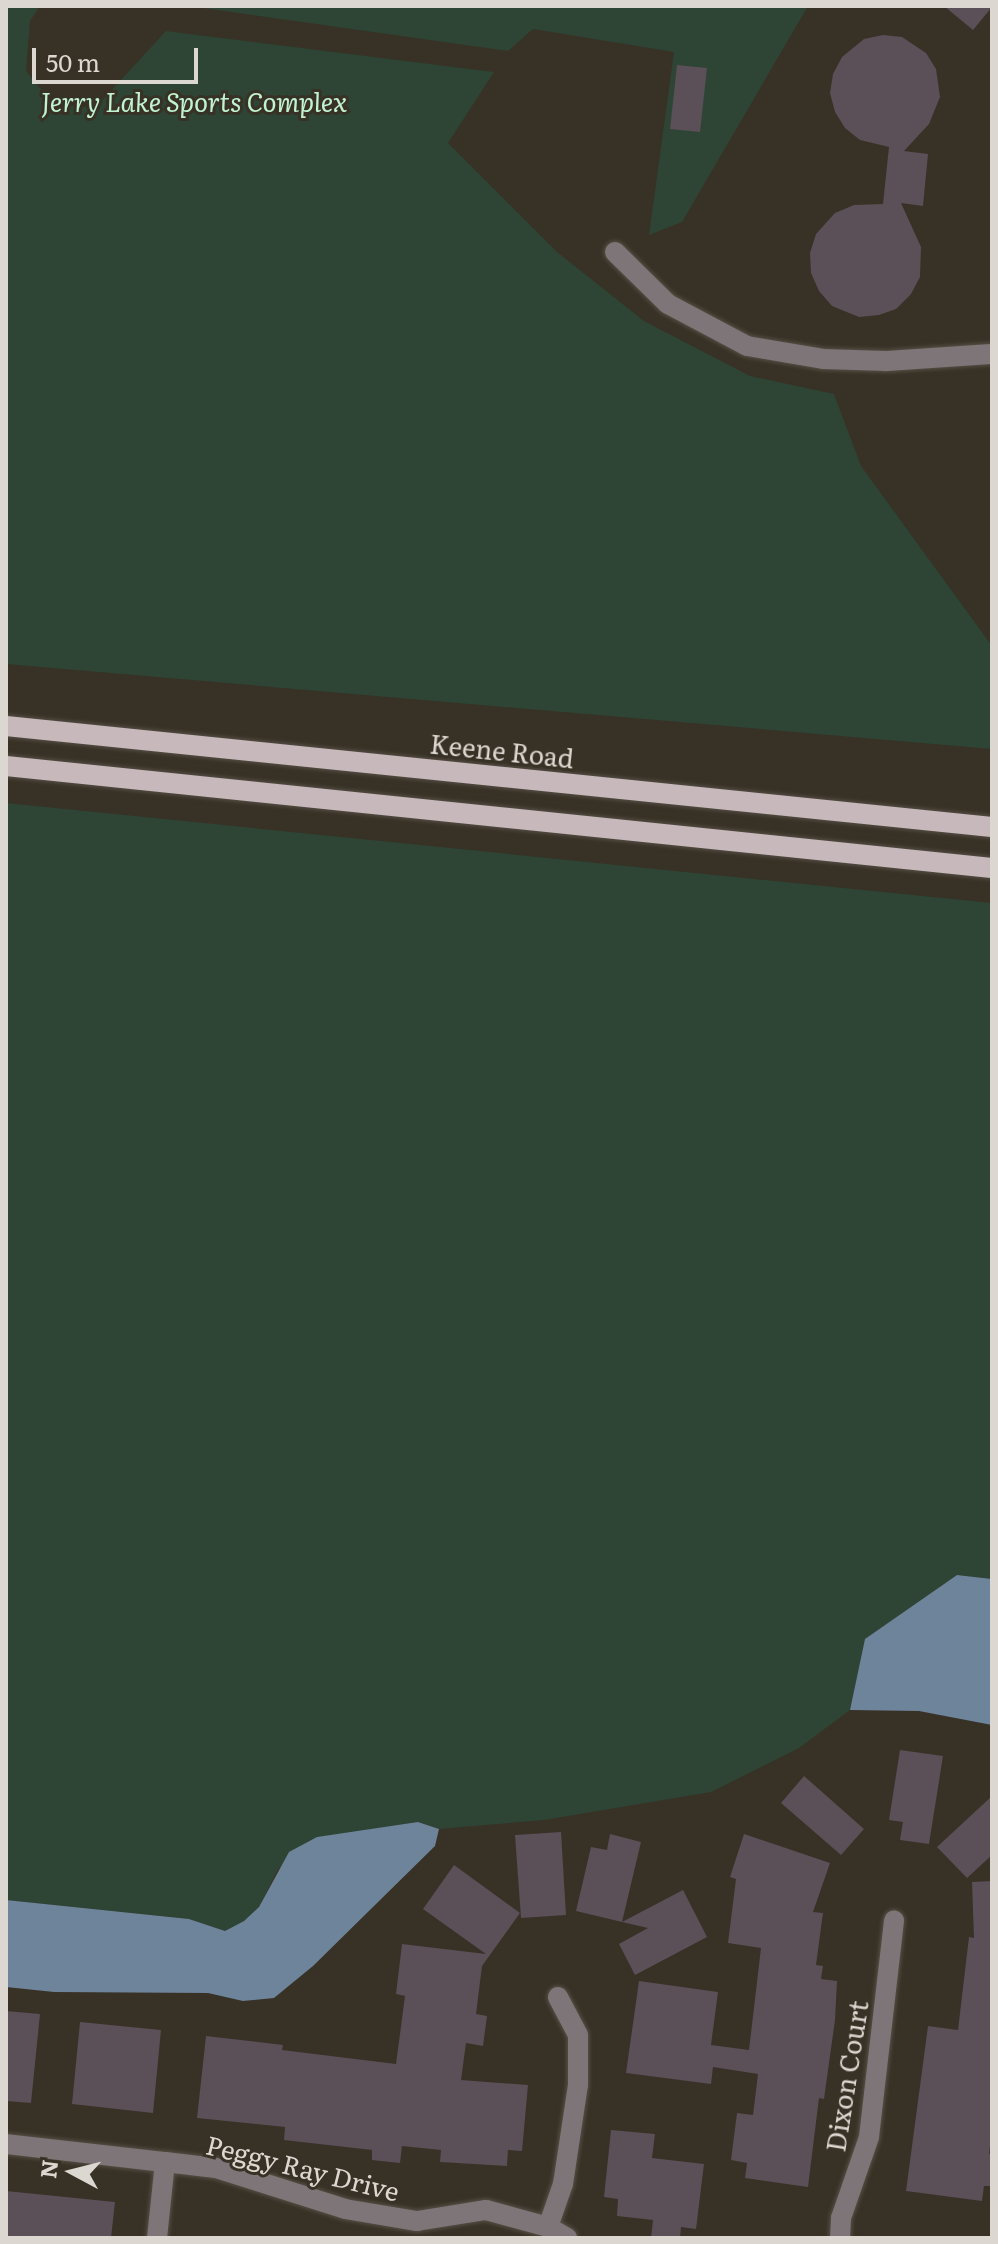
<!DOCTYPE html>
<style>
body{margin:0}
#map{position:relative;width:998px;height:2244px;overflow:hidden;background:#383126;font-family:Literata,serif}
div>[style]{position:absolute}
.green>*{inset:0;background:#2e4434}
.water>*{inset:0;background:#6e849a}
.building>*{inset:0;background:#5b4f58}
.roads{filter:drop-shadow(0 0 2px #564f45) drop-shadow(0 0 2px #564f45)}
.minor>*{height:20px;margin:-10px;padding:0 10px;transform-origin:10px;border-radius:10px;background:#7d7577}
.major>*{height:20px;margin:-10px;padding:0 10px;transform-origin:10px;border-radius:10px;background:#c7b8bc}
span{translate:-50% -50%;white-space:nowrap;text-align:center;line-height:1.15;-webkit-text-stroke:6px #383126;paint-order:stroke}
.park-label{font-size:26px;color:#c0f3cf;font-style:italic}
.street-label{font-size:26px;color:#dcd7d0}
.frame{position:absolute;inset:0;border:8px solid #dcd7d0;pointer-events:none}
.north{position:absolute;left:32px;top:2132px;width:80px;height:80px;-webkit-text-stroke:6px #383126;paint-order:stroke;rotate:277deg;font-size:22px;font-weight:700;line-height:32px;text-align:center;color:#dcd7d0}
.north::after{content:'';display:block;margin:auto;width:28px;height:36px;background:#dcd7d0;clip-path:polygon(50% 0,100% 100%,50% 72%,0 100%)}
.scale{position:absolute;left:32px;top:48px;width:166px;height:36px;box-sizing:border-box;border:4px solid #dcd7d0;border-top:0;padding-left:10px;font-size:24px;line-height:28px;white-space:nowrap;color:#dcd7d0;-webkit-text-stroke:6px #383126;paint-order:stroke}
</style>
<div id="map">
<div class="green">
<div style="clip-path:polygon(6px 6px,40px 6px,30px 21px,26px 71px,53px 104px,95px 108px,166px 31px,494px 72px,448px 143px,557px 252px,644px 321px,750px 376px,834px 394px,861px 466px,992px 646px,992px 749px,6px 664px)"></div>
<div style="clip-path:polygon(189px 6px,808px 6px,682px 222px,649px 235px,674px 52px,533px 29px,508px 51px)"></div>
<div style="clip-path:polygon(6px 803px,992px 903px,992px 1579px,957px 1575px,866px 1639px,850px 1710px,799px 1748px,711px 1792px,544px 1820px,439px 1829px,418px 1822px,278px 1869px,259px 1907px,244px 1921px,225px 1931px,189px 1919px,6px 1900px)"></div>
</div>
<div class="water">
<div style="clip-path:polygon(957px 1575px,992px 1579px,992px 1725px,919px 1711px,850px 1710px,865px 1639px)"></div>
<div style="clip-path:polygon(418px 1822px,439px 1829px,435px 1846px,313px 1966px,274px 1998px,243px 2001px,208px 1993px,54px 1992px,6px 1987px,6px 1900px,189px 1919px,225px 1931px,244px 1921px,259px 1907px,289px 1852px,317px 1837px)"></div>
</div>
<div class="building">
<div style="clip-path:polygon(944px 6px,992px 6px,992px 7px,973px 30px)"></div>
<div style="clip-path:polygon(883px 35px,902px 37px,926px 53px,936px 69px,940px 97px,929px 124px,904px 151px,928px 154px,923px 206px,901px 203px,921px 247px,920px 277px,911px 294px,896px 309px,879px 315px,859px 317px,832px 306px,819px 291px,811px 273px,810px 253px,816px 234px,835px 213px,854px 205px,883px 204px,889px 147px,860px 140px,845px 128px,835px 112px,830px 93px,833px 74px,842px 57px,864px 39px)"></div>
<div style="clip-path:polygon(677px 65px,707px 68px,700px 132px,670px 129px)"></div>
<div style="clip-path:polygon(900px 1750px,943px 1756px,929px 1844px,900px 1840px,903px 1822px,889px 1820px)"></div>
<div style="clip-path:polygon(804px 1776px,864px 1829px,841px 1855px,781px 1803px)"></div>
<div style="clip-path:polygon(992px 1796px,992px 1855px,967px 1878px,937px 1847px)"></div>
<div style="clip-path:polygon(561px 1832px,566px 1915px,521px 1918px,515px 1835px)"></div>
<div style="clip-path:polygon(610px 1834px,641px 1842px,622px 1922px,576px 1911px,591px 1847px,607px 1850px)"></div>
<div style="clip-path:polygon(744px 1834px,830px 1863px,813px 1912px,823px 1913px,816px 1965px,823px 1966px,821px 1979px,837px 1981px,835px 2020px,824px 2099px,819px 2098px,808px 2187px,745px 2178px,747px 2163px,731px 2160px,737px 2113px,753px 2115px,758px 2074px,713px 2067px,711px 2084px,626px 2073px,639px 1981px,718px 1992px,711px 2045px,749px 2050px,761px 1948px,728px 1943px,736px 1879px,730px 1877px)"></div>
<div style="clip-path:polygon(454px 1865px,520px 1913px,482px 1966px,476px 2014px,487px 2016px,483px 2046px,466px 2043px,461px 2080px,528px 2085px,522px 2151px,508px 2150px,507px 2166px,440px 2162px,441px 2150px,402px 2146px,400px 2163px,372px 2160px,372px 2150px,284px 2140px,285px 2127px,197px 2118px,206px 2036px,283px 2045px,282px 2050px,396px 2064px,405px 1996px,396px 1994px,402px 1944px,486px 1954px,423px 1909px)"></div>
<div style="clip-path:polygon(992px 1881px,992px 2128px,989px 2154px,992px 2154px,992px 2186px,984px 2186px,982px 2201px,906px 2191px,928px 2026px,958px 2030px,969px 1937px,974px 1938px,972px 1882px)"></div>
<div style="clip-path:polygon(683px 1890px,707px 1937px,635px 1975px,619px 1944px,648px 1928px,622px 1922px)"></div>
<div style="clip-path:polygon(6px 2011px,40px 2014px,31px 2103px,6px 2101px)"></div>
<div style="clip-path:polygon(80px 2022px,161px 2030px,153px 2113px,72px 2104px)"></div>
<div style="clip-path:polygon(611px 2130px,655px 2134px,652px 2158px,704px 2164px,696px 2229px,681px 2227px,680px 2238px,651px 2238px,653px 2220px,617px 2216px,618px 2199px,604px 2197px)"></div>
<div style="clip-path:polygon(6px 2191px,115px 2202px,111px 2238px,6px 2238px)"></div>
</div>
<div class="roads">
<div class="minor">
<div style="left:615px;top:252px;width:74px;rotate:44.5deg"></div>
<div style="left:668px;top:304px;width:89px;rotate:28deg"></div>
<div style="left:747px;top:346px;width:77px;rotate:9.7deg"></div>
<div style="left:823px;top:359px;width:63px;rotate:1.8deg"></div>
<div style="left:886px;top:361px;width:106px;rotate:-3.8deg"></div>
<div style="left:6px;top:2144px;width:160px;rotate:6.5deg"></div>
<div style="left:165px;top:2162px;width:76px;rotate:96deg"></div>
<div style="left:165px;top:2162px;width:51px;rotate:6.7deg"></div>
<div style="left:216px;top:2168px;width:135px;rotate:17.6deg"></div>
<div style="left:345px;top:2209px;width:73px;rotate:9.5deg"></div>
<div style="left:417px;top:2221px;width:70px;rotate:-9.1deg"></div>
<div style="left:486px;top:2210px;width:64px;rotate:15.3deg"></div>
<div style="left:548px;top:2227px;width:22px;rotate:30deg"></div>
<div style="left:548px;top:2227px;width:46px;rotate:-70.8deg"></div>
<div style="left:563px;top:2184px;width:100px;rotate:-81.4deg"></div>
<div style="left:578px;top:2085px;width:50px;rotate:-90deg"></div>
<div style="left:578px;top:2035px;width:43px;rotate:-117.8deg"></div>
<div style="left:840px;top:2238px;width:20px;rotate:-87deg"></div>
<div style="left:841px;top:2218px;width:86px;rotate:-70.9deg"></div>
<div style="left:869px;top:2137px;width:218px;rotate:-83.4deg"></div>
</div>
<div class="major">
<div style="left:6px;top:726px;width:991px;rotate:5.85deg"></div>
<div style="left:6px;top:766px;width:991px;rotate:5.91deg"></div>
</div>
</div>
<div class="park-label">
<span style="left:194px;top:101px">Jerry Lake Sports Complex</span>
</div>
<div class="street-label">
<span style="left:502px;top:750px;rotate:6deg">Keene Road</span>
<span style="left:846px;top:2076px;rotate:-81deg">Dixon Court</span>
<span style="left:303px;top:2167px;rotate:14deg">Peggy Ray Drive</span>
</div>
<div class="frame"></div>
<div class="north">N</div>
<div class="scale">50 m</div>
</div>
